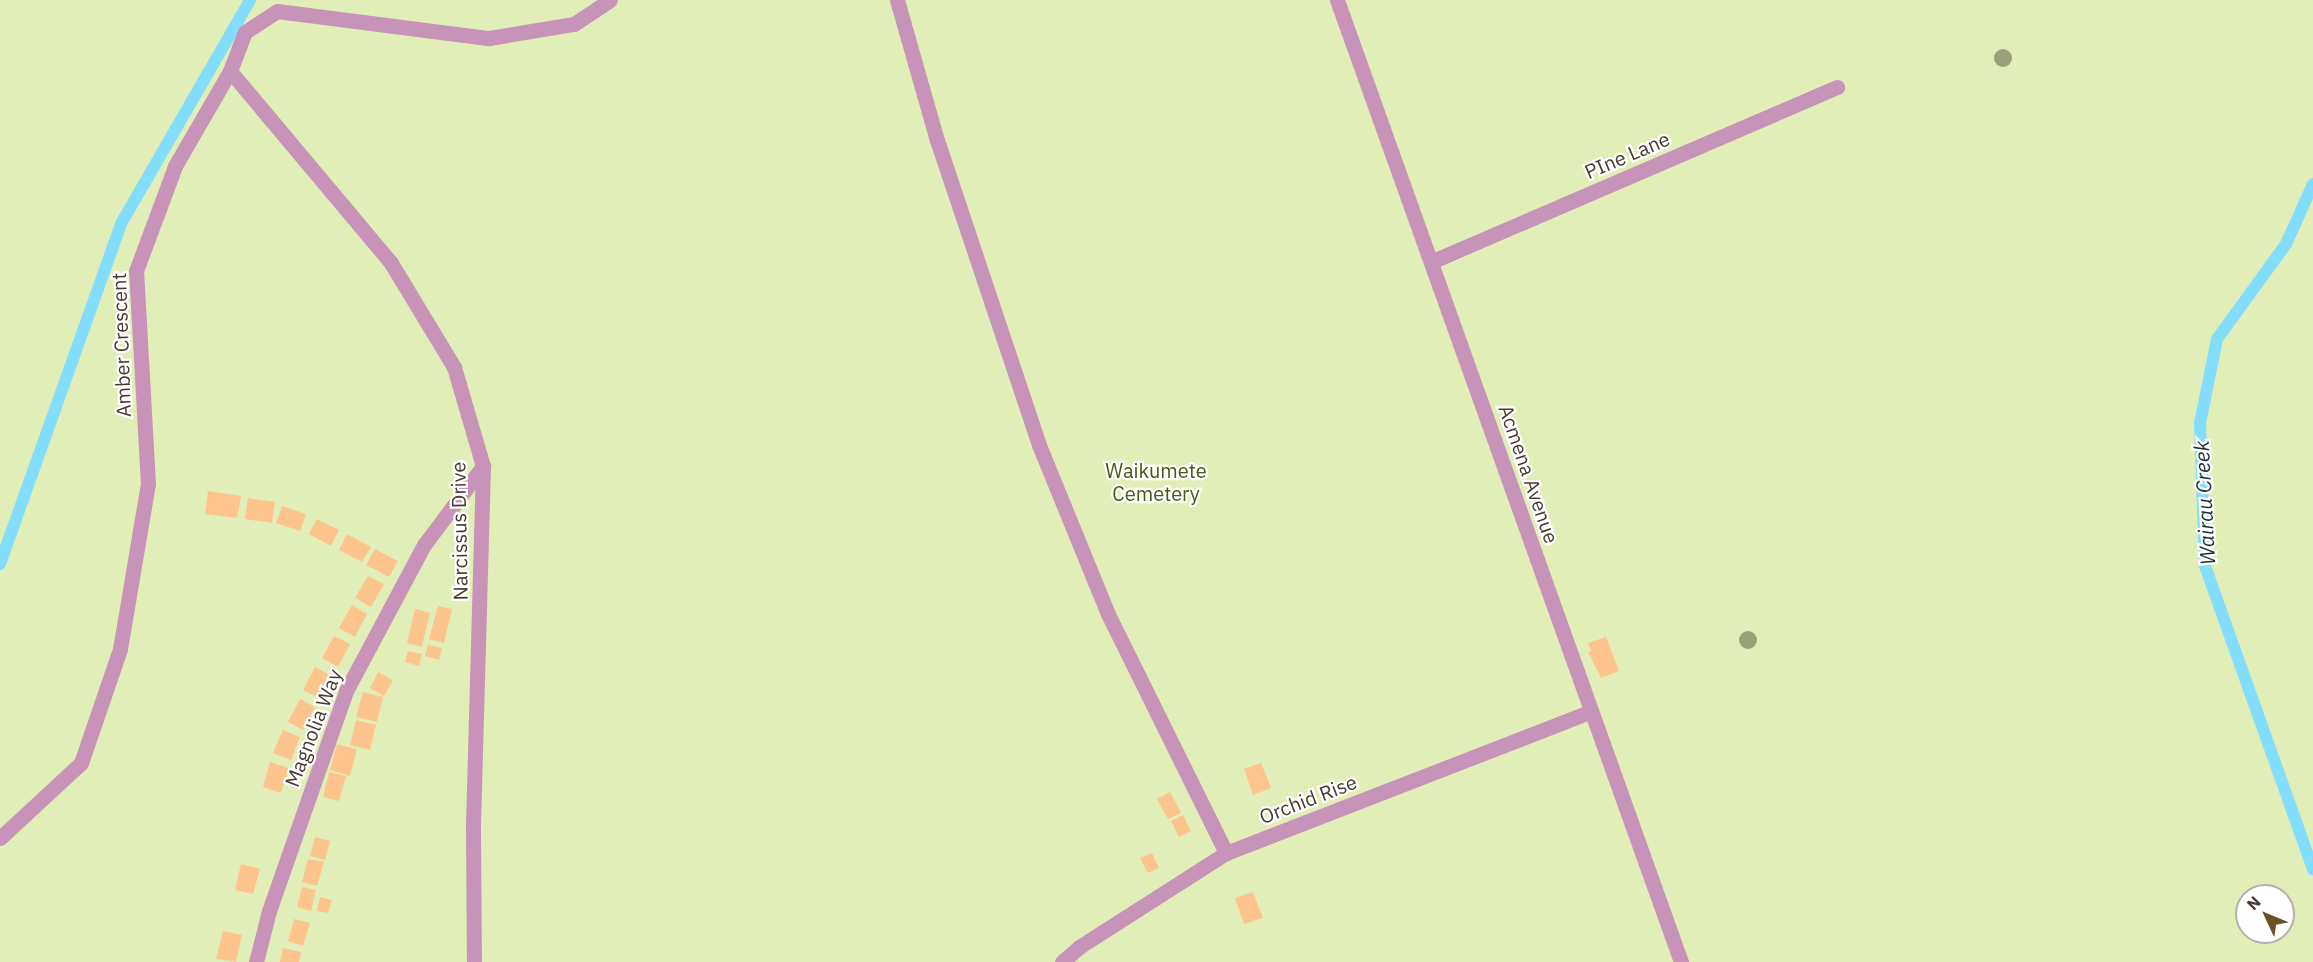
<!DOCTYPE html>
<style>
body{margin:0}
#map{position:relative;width:2313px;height:962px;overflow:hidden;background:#fafafa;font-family:"IBM Plex Sans",sans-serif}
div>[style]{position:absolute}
.green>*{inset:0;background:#e2eeb8}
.stream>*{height:12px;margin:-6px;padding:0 6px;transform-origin:6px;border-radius:6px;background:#83ddfd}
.building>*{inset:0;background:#fec48e}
.lane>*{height:15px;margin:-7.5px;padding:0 7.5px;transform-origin:7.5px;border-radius:7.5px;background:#c893b9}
.trees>*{width:18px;height:18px;margin:-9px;border-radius:50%;background:#9aa07a}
span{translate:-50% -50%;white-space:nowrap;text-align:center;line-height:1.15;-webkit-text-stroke:4.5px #fff;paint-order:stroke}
.street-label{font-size:20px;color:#473831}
.park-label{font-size:20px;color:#4b5612}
.water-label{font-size:21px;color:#1c3138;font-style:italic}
.north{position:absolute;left:2235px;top:884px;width:60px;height:60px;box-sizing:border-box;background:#fff;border:2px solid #b5afad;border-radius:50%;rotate:314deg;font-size:16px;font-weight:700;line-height:24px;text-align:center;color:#473831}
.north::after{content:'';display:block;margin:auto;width:21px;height:27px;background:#6b5223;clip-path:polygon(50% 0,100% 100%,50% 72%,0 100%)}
</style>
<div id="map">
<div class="green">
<div style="clip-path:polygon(evenodd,0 0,2313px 0,2313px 962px,0 962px,0 0,2247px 896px,2283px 896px,2283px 932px,2247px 932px,2247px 896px)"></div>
</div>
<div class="stream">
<div style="left:2313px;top:184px;width:66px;rotate:114.2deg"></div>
<div style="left:2286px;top:244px;width:117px;rotate:126deg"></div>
<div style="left:2217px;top:339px;width:86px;rotate:101.4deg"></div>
<div style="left:2200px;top:423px;width:143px;rotate:88deg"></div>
<div style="left:2205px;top:566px;width:322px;rotate:70.4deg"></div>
<div style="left:0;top:564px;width:363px;rotate:-70.4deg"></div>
<div style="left:122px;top:222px;width:256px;rotate:-60deg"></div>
</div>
<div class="building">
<div style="clip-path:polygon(208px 491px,241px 496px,237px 518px,205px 514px)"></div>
<div style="clip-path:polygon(248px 498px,275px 502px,272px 523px,245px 519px)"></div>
<div style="clip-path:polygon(282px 506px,306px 514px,300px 531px,276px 523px)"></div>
<div style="clip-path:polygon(317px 519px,339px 530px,331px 546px,309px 534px)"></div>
<div style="clip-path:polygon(347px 534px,371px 547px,362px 562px,339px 550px)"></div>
<div style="clip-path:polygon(375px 549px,398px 561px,389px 577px,366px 565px)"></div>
<div style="clip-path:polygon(368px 576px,384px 584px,371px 607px,355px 598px)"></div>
<div style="clip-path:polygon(352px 605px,367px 614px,355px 637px,339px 628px)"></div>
<div style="clip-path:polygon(438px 606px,452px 609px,444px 643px,429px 639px)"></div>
<div style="clip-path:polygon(415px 609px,430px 613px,422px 647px,407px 643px)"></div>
<div style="clip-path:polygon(334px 636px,350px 644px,338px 667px,322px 658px)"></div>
<div style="clip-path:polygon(1606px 637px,1619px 671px,1601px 678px,1588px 652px,1591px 651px,1588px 643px)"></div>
<div style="clip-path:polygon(428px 645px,442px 648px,439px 660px,425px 656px)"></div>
<div style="clip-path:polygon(408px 651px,422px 654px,419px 666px,405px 662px)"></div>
<div style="clip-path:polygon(315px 667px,332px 676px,319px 698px,303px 690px)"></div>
<div style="clip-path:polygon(378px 672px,393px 680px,384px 696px,370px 688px)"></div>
<div style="clip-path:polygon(363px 692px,383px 697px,377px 722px,356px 717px)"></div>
<div style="clip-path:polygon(300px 699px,315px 707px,303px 730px,288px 722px)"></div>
<div style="clip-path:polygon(356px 720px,376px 725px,370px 750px,350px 745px)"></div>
<div style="clip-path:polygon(283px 730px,300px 737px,291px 760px,273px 753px)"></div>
<div style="clip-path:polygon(337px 744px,357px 749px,350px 776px,330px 770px)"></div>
<div style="clip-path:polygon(270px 762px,289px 768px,281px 793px,263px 787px)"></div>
<div style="clip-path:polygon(1261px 763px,1271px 788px,1253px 795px,1244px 769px)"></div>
<div style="clip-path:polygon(329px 772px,346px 776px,339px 801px,323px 797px)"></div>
<div style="clip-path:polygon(1170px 792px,1181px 813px,1168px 819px,1157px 799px)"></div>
<div style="clip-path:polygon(1183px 815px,1191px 831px,1179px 837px,1171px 821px)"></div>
<div style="clip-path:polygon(315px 837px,330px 841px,325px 860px,310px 856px)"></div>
<div style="clip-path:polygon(1152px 853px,1159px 868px,1148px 873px,1140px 858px)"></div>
<div style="clip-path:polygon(308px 859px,324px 862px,317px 886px,302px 882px)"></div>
<div style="clip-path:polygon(241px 864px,260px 869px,253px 894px,235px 890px)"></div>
<div style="clip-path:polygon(302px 887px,316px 890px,311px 911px,297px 907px)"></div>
<div style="clip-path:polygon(1253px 892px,1263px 918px,1244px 924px,1235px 898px)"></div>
<div style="clip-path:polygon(320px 897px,332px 900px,328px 913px,317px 911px)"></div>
<div style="clip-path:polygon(294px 919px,310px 923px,303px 946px,288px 941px)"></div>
<div style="clip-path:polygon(223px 931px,242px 935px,236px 962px,216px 959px)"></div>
<div style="clip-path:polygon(283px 948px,301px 952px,299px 962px,280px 962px)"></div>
</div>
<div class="lane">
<div style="left:897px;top:0;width:146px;rotate:74.1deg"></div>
<div style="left:937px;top:140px;width:322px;rotate:71.5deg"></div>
<div style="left:1039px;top:445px;width:183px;rotate:67.8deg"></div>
<div style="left:1108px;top:614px;width:267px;rotate:63.7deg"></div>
<div style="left:1337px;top:0;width:1022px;rotate:70.32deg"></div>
<div style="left:230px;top:71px;width:251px;rotate:50deg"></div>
<div style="left:391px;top:263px;width:122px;rotate:58.8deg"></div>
<div style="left:454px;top:367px;width:103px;rotate:73.7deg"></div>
<div style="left:483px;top:466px;width:363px;rotate:91.6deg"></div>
<div style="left:473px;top:829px;width:133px;rotate:89.6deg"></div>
<div style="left:1433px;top:261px;width:440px;rotate:-23.3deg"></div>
<div style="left:0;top:838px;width:110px;rotate:-42.8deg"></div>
<div style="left:81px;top:763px;width:120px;rotate:-71.1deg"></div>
<div style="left:120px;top:649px;width:167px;rotate:-80.4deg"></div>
<div style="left:148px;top:484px;width:213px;rotate:-93.2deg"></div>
<div style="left:136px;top:271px;width:112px;rotate:-69.6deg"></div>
<div style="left:175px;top:166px;width:110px;rotate:-59.9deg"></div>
<div style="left:230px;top:71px;width:42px;rotate:-69deg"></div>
<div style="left:245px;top:32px;width:38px;rotate:-33deg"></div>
<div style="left:277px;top:11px;width:214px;rotate:7.3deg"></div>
<div style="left:489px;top:38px;width:86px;rotate:-9.4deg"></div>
<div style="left:574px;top:24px;width:43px;rotate:-33.7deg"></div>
<div style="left:256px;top:962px;width:53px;rotate:-75.7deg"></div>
<div style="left:269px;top:911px;width:233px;rotate:-70.7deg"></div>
<div style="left:346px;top:691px;width:166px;rotate:-61.9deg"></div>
<div style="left:424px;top:545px;width:99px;rotate:-53.2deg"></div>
<div style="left:1062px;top:962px;width:23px;rotate:-41deg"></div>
<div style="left:1079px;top:947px;width:174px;rotate:-32.6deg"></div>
<div style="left:1226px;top:853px;width:389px;rotate:-21.2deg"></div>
</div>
<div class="trees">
<div style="left:2003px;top:58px"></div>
<div style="left:1748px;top:640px"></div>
</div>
<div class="street-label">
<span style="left:1627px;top:155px;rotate:-23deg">PIne Lane</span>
<span style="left:121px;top:345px;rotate:-92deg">Amber Crescent</span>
<span style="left:1529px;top:474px;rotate:71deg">Acmena Avenue</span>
<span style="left:459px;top:531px;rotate:-91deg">Narcissus Drive</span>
<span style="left:313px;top:728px;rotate:-69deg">Magnolia Way</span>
<span style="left:1308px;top:799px;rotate:-21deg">Orchid Rise</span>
</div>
<div class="park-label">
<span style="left:1156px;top:482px">Waikumete<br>Cemetery</span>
</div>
<div class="water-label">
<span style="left:2204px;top:503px;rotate:-93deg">Wairau Creek</span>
</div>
<div class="north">N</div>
</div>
